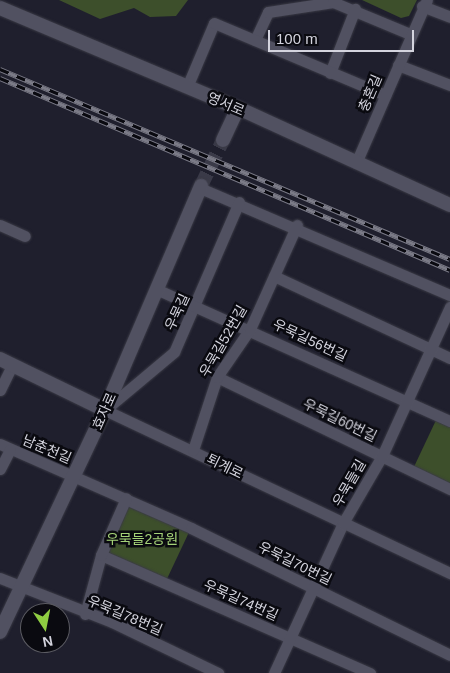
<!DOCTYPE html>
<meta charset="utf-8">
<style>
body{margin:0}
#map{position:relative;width:450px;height:673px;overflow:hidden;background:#1f1f2d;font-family:Helvetica,"Noto Sans KR",sans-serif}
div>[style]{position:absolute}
.green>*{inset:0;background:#3d4f2b}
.tertiary-tunnel>*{height:14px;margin-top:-7px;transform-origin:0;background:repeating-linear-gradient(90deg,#3a3a48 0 14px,transparent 0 21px)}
.roads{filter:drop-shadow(0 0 1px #3a3a45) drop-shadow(0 0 1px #3a3a45)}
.minor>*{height:11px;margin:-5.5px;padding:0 5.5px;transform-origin:5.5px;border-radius:5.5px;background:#515161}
.tertiary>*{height:14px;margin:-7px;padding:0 7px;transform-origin:7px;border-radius:7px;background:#515161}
.rail>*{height:5px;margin-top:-2.5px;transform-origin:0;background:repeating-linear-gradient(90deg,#0a0a10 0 9px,#7b7b87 0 18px);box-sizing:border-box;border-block:1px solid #7b7b87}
span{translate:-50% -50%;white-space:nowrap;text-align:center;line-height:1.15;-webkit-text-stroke:5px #0a0a10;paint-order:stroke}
.street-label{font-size:14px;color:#d4d4de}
.park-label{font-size:14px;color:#a5d278}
.north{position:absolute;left:20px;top:603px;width:50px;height:50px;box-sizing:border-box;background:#0a0a10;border:1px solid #5b5b62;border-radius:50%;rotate:169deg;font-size:14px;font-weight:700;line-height:20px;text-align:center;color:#d4d4de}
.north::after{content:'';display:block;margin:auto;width:18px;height:22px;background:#8fcd42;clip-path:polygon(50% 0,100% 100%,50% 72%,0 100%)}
.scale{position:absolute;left:268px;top:30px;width:146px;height:22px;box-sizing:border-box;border:2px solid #d4d4de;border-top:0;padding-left:6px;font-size:15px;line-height:18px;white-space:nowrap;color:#d4d4de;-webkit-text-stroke:4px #0a0a10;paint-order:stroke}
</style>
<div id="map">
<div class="green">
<div style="clip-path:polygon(59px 0,188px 0,176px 16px,150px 17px,134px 8px,100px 19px)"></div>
<div style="clip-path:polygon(362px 0,417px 0,409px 16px,401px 18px)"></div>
<div style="clip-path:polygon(438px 416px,450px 421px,450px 489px,412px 471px)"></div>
<div style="clip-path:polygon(126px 498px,191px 528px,165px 583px,101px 555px)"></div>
</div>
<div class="tertiary-tunnel">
<div style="left:201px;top:186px;width:51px;rotate:-64.4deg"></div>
</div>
<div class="roads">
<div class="minor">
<div style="left:422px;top:6px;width:30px;rotate:21deg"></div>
<div style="left:255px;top:40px;width:31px;rotate:-65deg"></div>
<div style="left:268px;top:12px;width:66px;rotate:-8.7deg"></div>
<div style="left:333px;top:2px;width:83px;rotate:22.6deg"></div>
<div style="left:398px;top:65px;width:56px;rotate:21deg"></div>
<div style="left:330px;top:73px;width:69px;rotate:-68.7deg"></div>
<div style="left:187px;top:87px;width:69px;rotate:-67.1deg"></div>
<div style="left:214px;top:23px;width:186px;rotate:22.8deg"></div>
<div style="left:356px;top:163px;width:178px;rotate:-66.5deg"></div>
<div style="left:200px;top:188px;width:272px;rotate:23.2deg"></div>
<div style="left:239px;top:202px;width:163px;rotate:113.4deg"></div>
<div style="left:174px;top:352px;width:90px;rotate:140deg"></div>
<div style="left:105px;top:410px;width:382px;rotate:25.3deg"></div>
<div style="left:0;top:225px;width:27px;rotate:24deg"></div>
<div style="left:274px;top:276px;width:194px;rotate:25deg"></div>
<div style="left:156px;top:289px;width:322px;rotate:24.2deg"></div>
<div style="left:217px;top:377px;width:259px;rotate:25.7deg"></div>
<div style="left:0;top:390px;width:28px;rotate:-64deg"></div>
<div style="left:0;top:444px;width:209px;rotate:23.7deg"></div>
<div style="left:191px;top:528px;width:288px;rotate:26.1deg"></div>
<div style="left:193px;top:450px;width:77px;rotate:-71.8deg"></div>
<div style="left:217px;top:377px;width:58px;rotate:-55.5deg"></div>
<div style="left:250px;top:329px;width:114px;rotate:-65.7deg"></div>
<div style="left:0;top:469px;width:22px;rotate:-63deg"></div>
<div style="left:101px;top:555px;width:294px;rotate:23.7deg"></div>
<div style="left:0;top:578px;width:120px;rotate:21.4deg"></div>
<div style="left:112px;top:622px;width:118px;rotate:25.7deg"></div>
<div style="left:85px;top:614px;width:61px;rotate:-74.8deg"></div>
<div style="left:101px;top:555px;width:62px;rotate:-66.3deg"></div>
<div style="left:274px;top:673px;width:165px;rotate:-65.3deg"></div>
<div style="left:343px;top:523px;width:78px;rotate:-59.8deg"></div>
<div style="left:382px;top:456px;width:164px;rotate:-65.5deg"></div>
</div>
<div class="tertiary">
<div style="left:0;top:8px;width:258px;rotate:22.8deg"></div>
<div style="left:238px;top:108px;width:233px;rotate:24.6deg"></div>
<div style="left:223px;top:140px;width:35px;rotate:-65deg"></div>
<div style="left:0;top:359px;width:117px;rotate:25.9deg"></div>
<div style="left:0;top:632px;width:246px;rotate:-64.7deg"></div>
<div style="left:105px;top:410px;width:244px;rotate:-66.8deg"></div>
</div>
</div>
<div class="rail">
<div style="left:0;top:69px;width:488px;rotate:22.9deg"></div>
<div style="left:0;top:78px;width:489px;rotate:23.1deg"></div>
</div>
<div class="street-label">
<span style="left:370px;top:93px;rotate:-67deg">충혼길</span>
<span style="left:226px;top:104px;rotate:23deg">영서로</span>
<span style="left:177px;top:312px;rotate:-65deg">우묵길</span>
<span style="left:310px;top:340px;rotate:25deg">우묵길56번길</span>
<span style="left:223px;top:341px;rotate:-60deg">우묵길52번길</span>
<span style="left:104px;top:411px;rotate:-66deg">효자로</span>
<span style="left:340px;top:420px;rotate:26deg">우묵길60번길</span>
<span style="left:47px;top:449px;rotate:23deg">남춘천길</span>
<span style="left:225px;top:466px;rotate:26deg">퇴계로</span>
<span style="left:349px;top:483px;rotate:-60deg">우묵들길</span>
<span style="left:295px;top:563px;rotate:26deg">우묵길70번길</span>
<span style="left:241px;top:600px;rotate:24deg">우묵길74번길</span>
<span style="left:125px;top:615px;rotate:23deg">우묵길78번길</span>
</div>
<div class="park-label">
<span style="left:142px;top:539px">우묵들2공원</span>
</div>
<div class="north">N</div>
<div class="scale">100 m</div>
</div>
